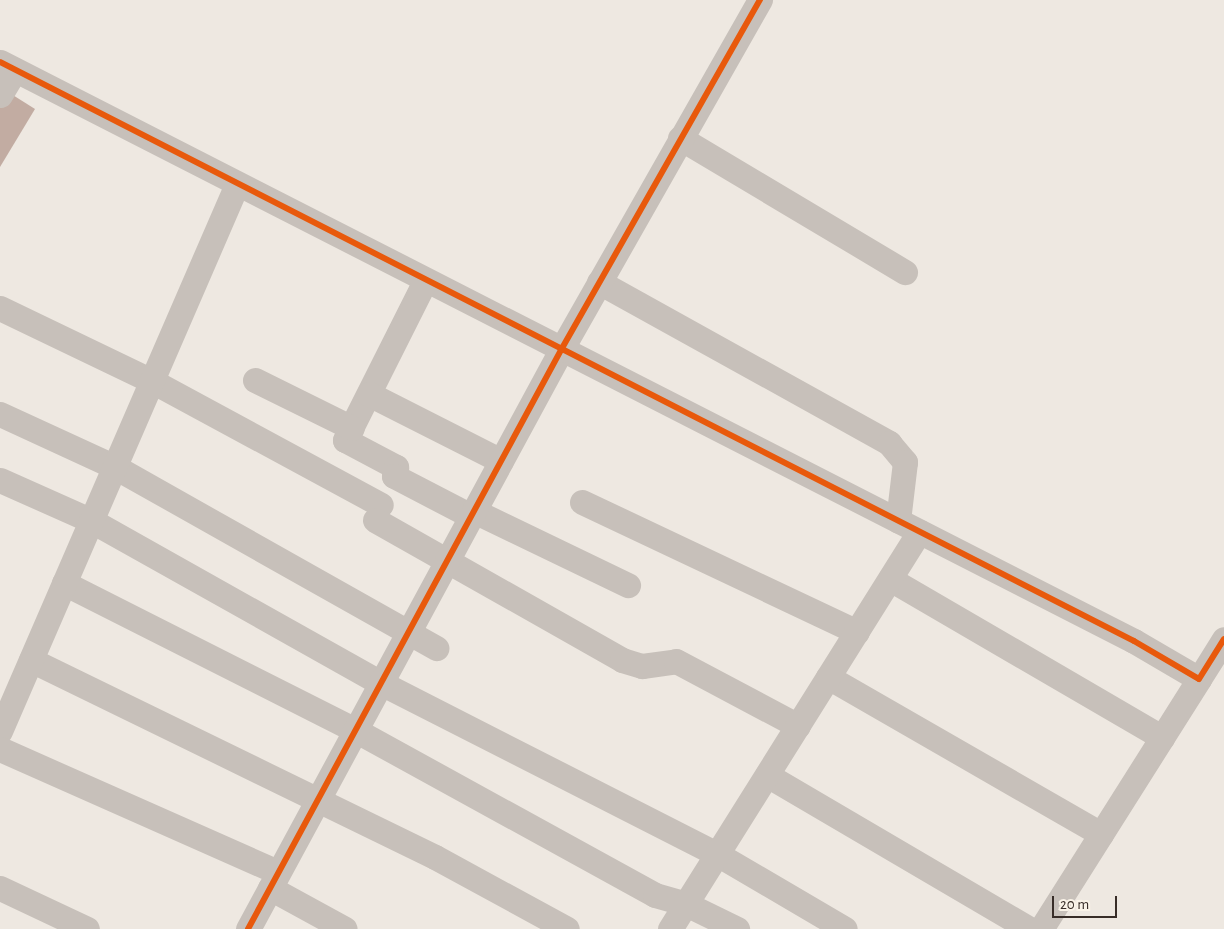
<!DOCTYPE html>
<style>
body{margin:0}
#map{position:relative;width:1224px;height:929px;overflow:hidden;background:#eee8e1;font-family:"Alegreya Sans",sans-serif}
div>[style]{position:absolute}
.building>*{inset:0;background:#c2aca2}
.minor>*{height:25px;margin:-12.5px;padding:0 12.5px;transform-origin:12.5px;border-radius:12.5px;background:#c7c0ba}
.cycleway>*{height:6px;margin:-3px;padding:0 3px;transform-origin:3px;border-radius:3px;background:#e8590c}
span{translate:-50% -50%;white-space:nowrap;text-align:center;line-height:1.15;-webkit-text-stroke:4px #faf3e8;paint-order:stroke}
.scale{position:absolute;left:1052px;top:896px;width:65px;height:22px;box-sizing:border-box;border:2px solid #382d28;border-top:0;padding-left:6px;font-size:15px;line-height:18px;white-space:nowrap;color:#382d28;-webkit-text-stroke:4px #faf3e8;paint-order:stroke}
</style>
<div id="map">
<div class="building">
<div style="clip-path:polygon(8px 92px,35px 109px,0 167px,0 105px)"></div>
</div>
<div class="minor">
<div style="left:0;top:62px;width:1273px;rotate:27.05deg"></div>
<div style="left:1134px;top:641px;width:75px;rotate:30.3deg"></div>
<div style="left:1199px;top:679px;width:47px;rotate:-58deg"></div>
<div style="left:0;top:95px;width:29px;rotate:-59deg"></div>
<div style="left:680px;top:138px;width:262px;rotate:30.8deg"></div>
<div style="left:425px;top:281px;width:178px;rotate:116.7deg"></div>
<div style="left:345px;top:440px;width:58px;rotate:27.9deg"></div>
<div style="left:396px;top:467px;width:9px;rotate:103deg"></div>
<div style="left:394px;top:476px;width:87px;rotate:27.5deg"></div>
<div style="left:599px;top:282px;width:332px;rotate:29deg"></div>
<div style="left:889px;top:443px;width:25px;rotate:50deg"></div>
<div style="left:905px;top:462px;width:59px;rotate:96.8deg"></div>
<div style="left:0;top:308px;width:169px;rotate:25.7deg"></div>
<div style="left:152px;top:381px;width:260px;rotate:28.4deg"></div>
<div style="left:255px;top:380px;width:108px;rotate:26.3deg"></div>
<div style="left:369px;top:394px;width:148px;rotate:26.9deg"></div>
<div style="left:0;top:414px;width:127px;rotate:24.7deg"></div>
<div style="left:115px;top:467px;width:369px;rotate:29.4deg"></div>
<div style="left:0;top:480px;width:101px;rotate:24deg"></div>
<div style="left:92px;top:521px;width:331px;rotate:29.3deg"></div>
<div style="left:381px;top:683px;width:377px;rotate:27deg"></div>
<div style="left:717px;top:854px;width:148px;rotate:30.4deg"></div>
<div style="left:582px;top:502px;width:304px;rotate:25.3deg"></div>
<div style="left:474px;top:511px;width:171px;rotate:25.7deg"></div>
<div style="left:375px;top:520px;width:284px;rotate:29.5deg"></div>
<div style="left:622px;top:660px;width:21px;rotate:17deg"></div>
<div style="left:642px;top:666px;width:34px;rotate:-8deg"></div>
<div style="left:676px;top:661px;width:138px;rotate:28deg"></div>
<div style="left:890px;top:579px;width:315px;rotate:30.2deg"></div>
<div style="left:64px;top:583px;width:326px;rotate:26.8deg"></div>
<div style="left:355px;top:730px;width:342px;rotate:28.8deg"></div>
<div style="left:655px;top:895px;width:32px;rotate:16deg"></div>
<div style="left:686px;top:904px;width:57px;rotate:26.1deg"></div>
<div style="left:31px;top:660px;width:449px;rotate:26deg"></div>
<div style="left:435px;top:857px;width:150px;rotate:28.6deg"></div>
<div style="left:828px;top:677px;width:315px;rotate:29.9deg"></div>
<div style="left:0;top:731px;width:596px;rotate:-66.57deg"></div>
<div style="left:0;top:749px;width:304px;rotate:23.9deg"></div>
<div style="left:767px;top:775px;width:304px;rotate:30.4deg"></div>
<div style="left:0;top:888px;width:96px;rotate:25.2deg"></div>
<div style="left:270px;top:888px;width:85px;rotate:28.7deg"></div>
<div style="left:248px;top:929px;width:658px;rotate:-61.6deg"></div>
<div style="left:561px;top:350px;width:403px;rotate:-60.4deg"></div>
<div style="left:670px;top:929px;width:469px;rotate:-57.9deg"></div>
<div style="left:1041px;top:929px;width:296px;rotate:-57.7deg"></div>
</div>
<div class="cycleway">
<div style="left:0;top:62px;width:1273px;rotate:27.05deg"></div>
<div style="left:1134px;top:641px;width:75px;rotate:30.3deg"></div>
<div style="left:1199px;top:679px;width:47px;rotate:-58deg"></div>
<div style="left:248px;top:929px;width:658px;rotate:-61.6deg"></div>
<div style="left:561px;top:350px;width:403px;rotate:-60.4deg"></div>
</div>
<div class="scale">20 m</div>
</div>
